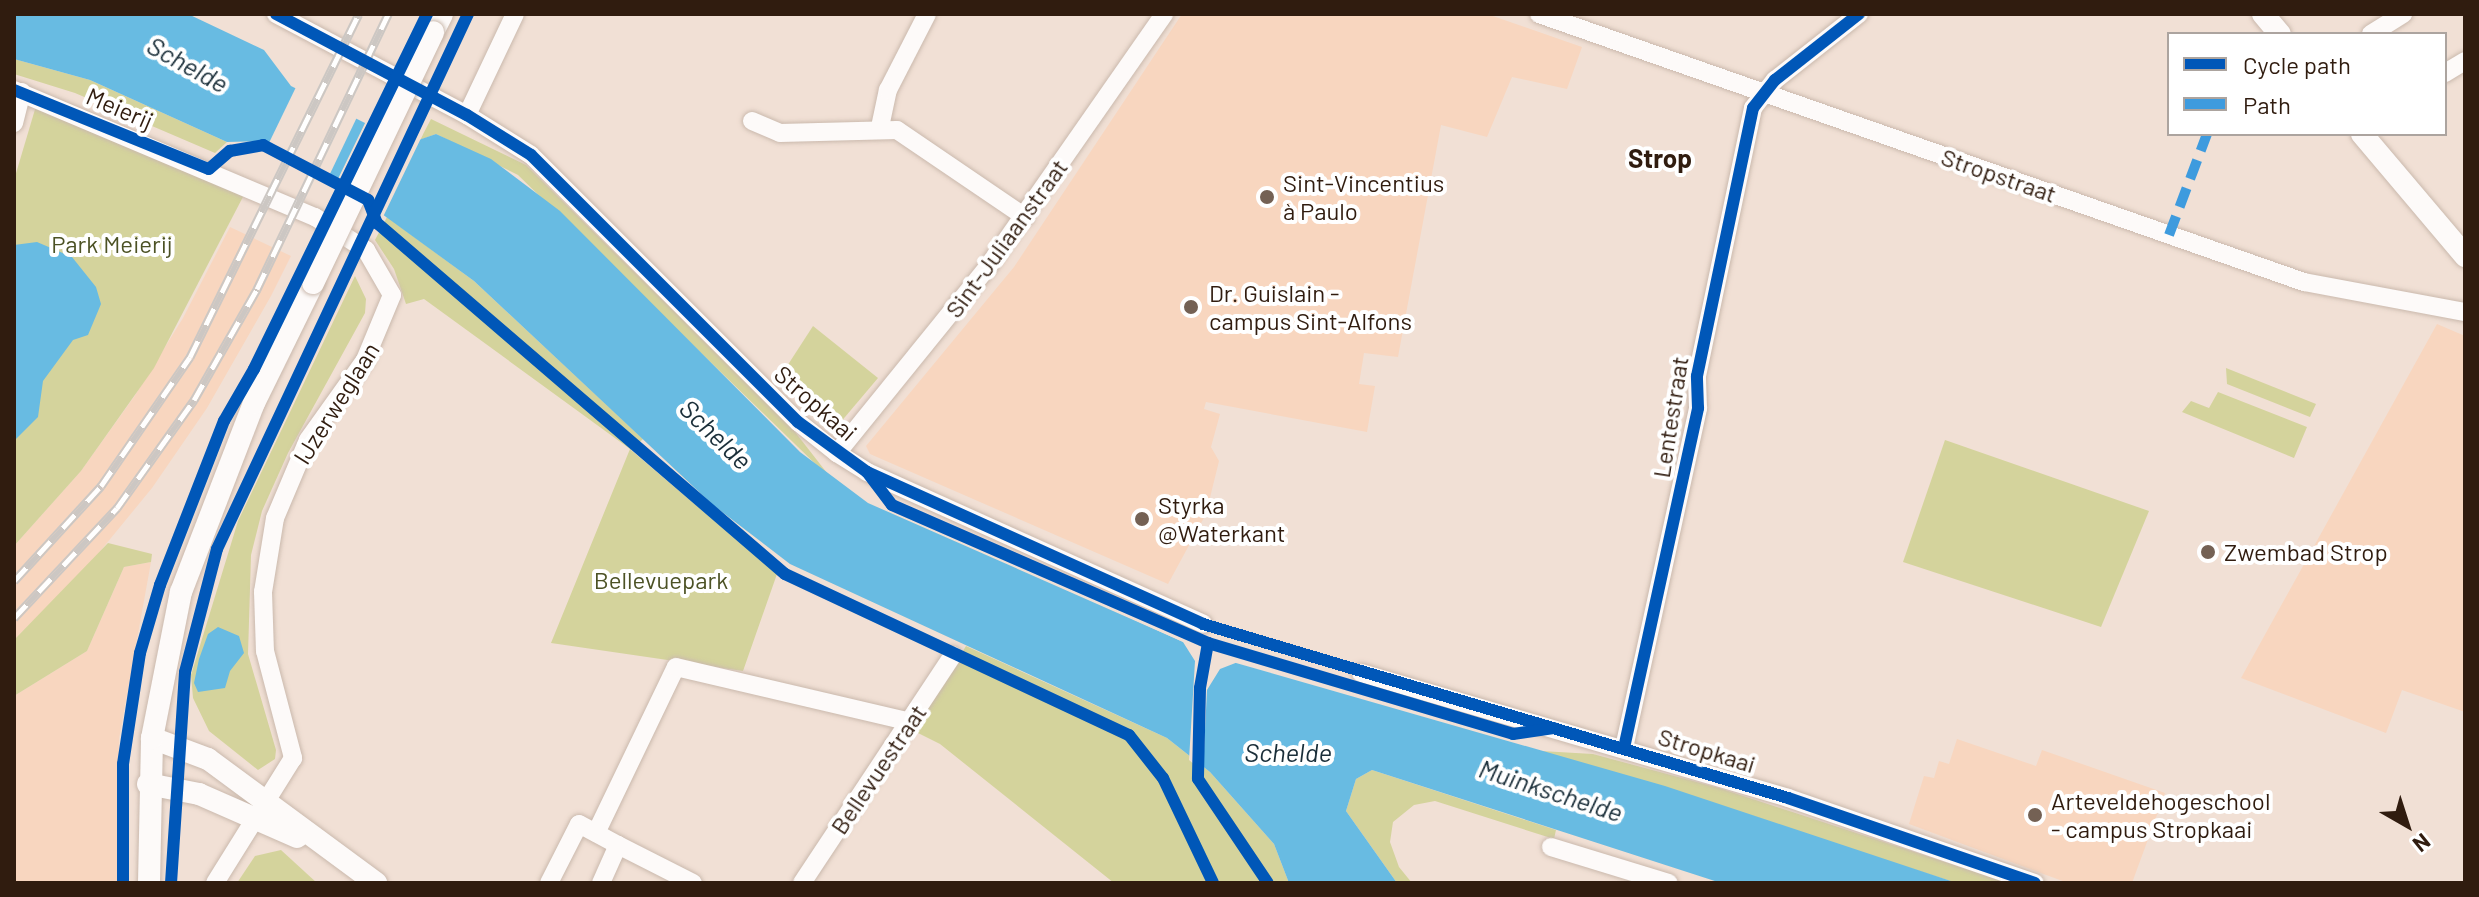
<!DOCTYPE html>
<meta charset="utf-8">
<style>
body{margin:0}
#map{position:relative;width:2479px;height:897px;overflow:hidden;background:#f1e0d5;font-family:Barlow,sans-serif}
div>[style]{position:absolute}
.built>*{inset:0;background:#f8d6bf}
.green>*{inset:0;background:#d4d39c}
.water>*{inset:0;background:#68bbe2}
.pier>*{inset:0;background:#f1e0d5}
.roads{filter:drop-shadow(0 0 2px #cab9ad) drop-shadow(0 0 2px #cab9ad)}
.minor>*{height:18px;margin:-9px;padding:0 9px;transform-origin:9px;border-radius:9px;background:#fdfaf9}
.tertiary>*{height:22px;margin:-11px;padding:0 11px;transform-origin:11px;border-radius:11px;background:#fdfaf9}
.rail>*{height:9px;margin-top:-4.5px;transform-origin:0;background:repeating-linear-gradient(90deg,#fff 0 18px,#ccc7c3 0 36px);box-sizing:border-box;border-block:2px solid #ccc7c3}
.bridges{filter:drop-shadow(0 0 2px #cab9ad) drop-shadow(0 0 2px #cab9ad)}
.tertiary-bridge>*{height:22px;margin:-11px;padding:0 11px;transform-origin:11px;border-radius:11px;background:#fdfaf9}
.quiet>*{height:10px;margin-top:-5px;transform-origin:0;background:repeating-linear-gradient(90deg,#3e9bde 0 20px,transparent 0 30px)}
.cycleway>*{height:12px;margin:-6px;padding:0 6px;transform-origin:6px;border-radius:6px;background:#0057b8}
.dots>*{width:22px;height:22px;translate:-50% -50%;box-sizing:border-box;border:4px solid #fff;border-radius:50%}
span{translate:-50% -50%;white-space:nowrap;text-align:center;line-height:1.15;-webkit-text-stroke:8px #fff;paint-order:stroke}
.street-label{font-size:24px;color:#301c0f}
.poi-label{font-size:24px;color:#301c0f}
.left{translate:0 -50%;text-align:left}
.park-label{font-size:24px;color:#4c5225}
.water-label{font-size:26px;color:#1a2e39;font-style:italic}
.neighbourhood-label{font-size:26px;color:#301c0f;font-weight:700}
.frame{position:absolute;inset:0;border:16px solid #301c0f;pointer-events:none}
.legend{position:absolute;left:2167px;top:32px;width:280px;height:104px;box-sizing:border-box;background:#fff;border:2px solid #aca49f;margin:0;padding:10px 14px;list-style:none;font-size:24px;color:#301c0f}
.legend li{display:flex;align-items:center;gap:16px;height:40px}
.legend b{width:40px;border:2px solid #aca49f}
.north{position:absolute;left:2367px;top:785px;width:80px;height:80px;-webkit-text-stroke:6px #fff;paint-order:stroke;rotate:141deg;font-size:22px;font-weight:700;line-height:32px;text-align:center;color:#301c0f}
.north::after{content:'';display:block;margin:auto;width:28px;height:36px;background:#301c0f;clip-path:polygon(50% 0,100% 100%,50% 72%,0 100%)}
</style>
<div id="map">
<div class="built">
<div style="clip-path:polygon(1182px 14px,1487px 14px,1582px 47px,1567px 89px,1512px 77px,1487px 137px,1441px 125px,1398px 357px,1364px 353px,1359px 384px,1375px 386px,1367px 432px,1206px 402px,1204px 409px,1220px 414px,1211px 447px,1219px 461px,1206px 514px,1168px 584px,870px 454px,866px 446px,1014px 267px)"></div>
<div style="clip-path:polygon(230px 227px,291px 256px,271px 296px,207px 408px,152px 488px,88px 566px,14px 640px,14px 546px,81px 471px,134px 397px,183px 318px)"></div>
<div style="clip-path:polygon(2437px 324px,2465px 336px,2465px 712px,2402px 690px,2386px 733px,2241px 678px)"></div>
<div style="clip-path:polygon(151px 562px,119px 739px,121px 883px,14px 883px,14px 696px,87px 651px,124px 567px)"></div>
<div style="clip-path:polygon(1957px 739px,2036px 766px,2042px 750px,2165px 793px,2132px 883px,2068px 883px,1909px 824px,1924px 776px,1934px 778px,1939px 761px,1949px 764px)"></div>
</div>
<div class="green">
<div style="clip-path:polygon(14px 59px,90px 80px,227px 142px,215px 153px,75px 93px,14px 74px)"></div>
<div style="clip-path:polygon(36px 106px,245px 193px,154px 368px,81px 471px,14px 546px,14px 180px)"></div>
<div style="clip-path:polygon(431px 119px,526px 165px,792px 428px,834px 482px,518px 175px,436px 134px,420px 140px)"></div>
<div style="clip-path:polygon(387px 217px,474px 281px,643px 439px,631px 450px,777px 574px,743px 671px,551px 643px,630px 449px,424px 299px,406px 304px,394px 269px,375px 240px)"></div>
<div style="clip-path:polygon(355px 276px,366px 299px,365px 313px,288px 453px,262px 511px,251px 555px,248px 654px,276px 750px,275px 759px,258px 770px,209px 731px,193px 698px,191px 675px,238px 521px)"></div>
<div style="clip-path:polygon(813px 326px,878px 378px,834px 430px,780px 377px)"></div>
<div style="clip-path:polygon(2226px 368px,2316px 404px,2310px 417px,2227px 384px)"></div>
<div style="clip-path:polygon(2218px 392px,2307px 427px,2294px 458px,2182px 412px,2191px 401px,2209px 408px)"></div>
<div style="clip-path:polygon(1945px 440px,2149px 511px,2101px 627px,1903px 562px)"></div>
<div style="clip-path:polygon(108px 543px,152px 554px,151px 562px,124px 567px,87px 651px,14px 696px,14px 640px)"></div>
<div style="clip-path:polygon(966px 646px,1167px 738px,1210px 772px,1274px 844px,1289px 883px,1114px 883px,940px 744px,914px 731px)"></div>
<div style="clip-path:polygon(1541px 751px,1593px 754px,1719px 788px,2009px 883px,1957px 883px)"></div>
<div style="clip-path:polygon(1372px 770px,1556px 830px,1554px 839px,1435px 801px,1414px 805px,1393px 822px,1390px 842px,1399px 867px,1412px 883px,1397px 883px,1346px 811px,1356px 779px)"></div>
<div style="clip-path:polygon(281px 850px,317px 883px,237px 883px,255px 856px)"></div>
</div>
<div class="water">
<div style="clip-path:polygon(14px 14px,188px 14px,264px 50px,291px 86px,407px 144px,436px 134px,491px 159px,560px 211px,800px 452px,868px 503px,1222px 659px,1665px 786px,1957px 883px,1721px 883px,1372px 770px,1356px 779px,1346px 811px,1397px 883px,1289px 883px,1274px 844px,1210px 772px,1167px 738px,790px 564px,713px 505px,474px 281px,382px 214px,375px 198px,264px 141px,227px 142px,90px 80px,14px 59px)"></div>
<div style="clip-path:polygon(37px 242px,72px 257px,96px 287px,101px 304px,88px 335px,73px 340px,43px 381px,38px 417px,14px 441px,14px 245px)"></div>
<div style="clip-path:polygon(218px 627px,239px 636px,244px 653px,230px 671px,225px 688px,198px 692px,194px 683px,199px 659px,208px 634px)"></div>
</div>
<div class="pier">
<div style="clip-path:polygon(297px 85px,358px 115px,328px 178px,267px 147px)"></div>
<div style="clip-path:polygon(367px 119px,408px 140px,423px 134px,382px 219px,372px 201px,336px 183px)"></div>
<div style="clip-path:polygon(881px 505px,1224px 656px,1528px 743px,1238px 662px,1220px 669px,1207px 690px,1203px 772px,1189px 760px,1195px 661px,1183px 642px)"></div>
</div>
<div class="roads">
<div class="minor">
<div style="left:276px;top:14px;width:216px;rotate:27.9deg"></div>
<div style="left:467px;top:115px;width:75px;rotate:32deg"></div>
<div style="left:531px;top:155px;width:378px;rotate:45deg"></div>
<div style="left:798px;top:422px;width:50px;rotate:38.5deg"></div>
<div style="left:837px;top:453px;width:36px;rotate:32deg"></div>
<div style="left:867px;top:472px;width:369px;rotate:24.3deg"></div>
<div style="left:1539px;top:14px;width:811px;rotate:19.31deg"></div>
<div style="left:2304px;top:282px;width:164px;rotate:10.6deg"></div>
<div style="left:2371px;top:34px;width:38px;rotate:-32deg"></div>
<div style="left:2445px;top:73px;width:23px;rotate:-31deg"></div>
<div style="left:14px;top:90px;width:327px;rotate:22.9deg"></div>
<div style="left:315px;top:217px;width:61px;rotate:32.9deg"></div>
<div style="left:366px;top:250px;width:52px;rotate:60deg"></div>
<div style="left:392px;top:295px;width:70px;rotate:112.6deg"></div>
<div style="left:365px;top:360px;width:98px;rotate:125.5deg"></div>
<div style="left:308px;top:440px;width:85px;rotate:112.9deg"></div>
<div style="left:275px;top:518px;width:75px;rotate:99.2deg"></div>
<div style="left:263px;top:592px;width:59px;rotate:88.1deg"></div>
<div style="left:265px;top:651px;width:111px;rotate:75.3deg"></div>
<div style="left:293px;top:758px;width:147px;rotate:122deg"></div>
<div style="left:467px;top:115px;width:112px;rotate:-64.6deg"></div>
<div style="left:752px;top:121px;width:30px;rotate:23deg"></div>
<div style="left:780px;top:133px;width:117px;rotate:-1.5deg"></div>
<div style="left:897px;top:130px;width:155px;rotate:34.2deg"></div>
<div style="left:14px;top:123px;width:32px;rotate:-76deg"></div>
<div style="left:880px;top:127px;width:38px;rotate:-78deg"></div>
<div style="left:888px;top:90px;width:85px;rotate:-62.8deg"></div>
<div style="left:837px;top:453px;width:238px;rotate:-51deg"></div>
<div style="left:987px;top:268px;width:310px;rotate:-55.1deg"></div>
<div style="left:1361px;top:673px;width:445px;rotate:16.3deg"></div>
<div style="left:1788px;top:798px;width:261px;rotate:19deg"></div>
<div style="left:1624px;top:748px;width:348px;rotate:-77.7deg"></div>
<div style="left:1698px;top:408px;width:32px;rotate:-92deg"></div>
<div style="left:1697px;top:376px;width:274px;rotate:-78.2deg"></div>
<div style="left:1753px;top:108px;width:36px;rotate:-52deg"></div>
<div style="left:1775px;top:80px;width:107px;rotate:-38.2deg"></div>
<div style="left:596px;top:833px;width:184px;rotate:-64.3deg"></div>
<div style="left:676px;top:667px;width:240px;rotate:13.2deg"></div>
<div style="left:618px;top:845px;width:84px;rotate:26.9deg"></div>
<div style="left:1551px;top:847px;width:123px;rotate:17deg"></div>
<div style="left:549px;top:883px;width:66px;rotate:-63deg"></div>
<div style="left:579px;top:824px;width:44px;rotate:28.3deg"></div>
<div style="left:618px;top:845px;width:42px;rotate:114.1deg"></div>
<div style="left:802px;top:883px;width:273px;rotate:-56.5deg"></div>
</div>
<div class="tertiary">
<div style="left:2263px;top:14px;width:26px;rotate:50deg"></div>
<div style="left:433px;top:32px;width:20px;rotate:-63deg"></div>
<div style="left:2362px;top:134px;width:160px;rotate:49.8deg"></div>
<div style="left:152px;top:738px;width:60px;rotate:20.6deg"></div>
<div style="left:208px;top:759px;width:209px;rotate:36.4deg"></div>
<div style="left:148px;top:784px;width:52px;rotate:11.1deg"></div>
<div style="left:199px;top:794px;width:107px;rotate:23.7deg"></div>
<div style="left:149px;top:883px;width:145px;rotate:-88.8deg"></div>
<div style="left:152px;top:738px;width:149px;rotate:-78.8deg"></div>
<div style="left:181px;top:592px;width:203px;rotate:-68.9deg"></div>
<div style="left:254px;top:403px;width:134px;rotate:-63.8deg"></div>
</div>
</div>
<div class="rail">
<div style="left:14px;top:581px;width:129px;rotate:-47.5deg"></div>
<div style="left:101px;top:486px;width:157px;rotate:-55.4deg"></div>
<div style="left:190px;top:357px;width:382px;rotate:-63.8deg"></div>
<div style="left:14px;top:618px;width:151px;rotate:-46.9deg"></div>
<div style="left:117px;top:508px;width:133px;rotate:-54.5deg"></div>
<div style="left:194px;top:400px;width:128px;rotate:-60.4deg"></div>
<div style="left:257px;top:289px;width:305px;rotate:-64.5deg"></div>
</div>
<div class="bridges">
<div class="tertiary-bridge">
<div style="left:313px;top:283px;width:278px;rotate:-64.4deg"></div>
</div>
</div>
<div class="quiet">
<div style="left:2169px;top:235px;width:108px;rotate:-69.4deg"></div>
</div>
<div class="cycleway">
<div style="left:276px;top:14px;width:216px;rotate:27.9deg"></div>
<div style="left:467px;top:115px;width:75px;rotate:32deg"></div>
<div style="left:531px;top:155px;width:378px;rotate:45deg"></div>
<div style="left:798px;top:422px;width:85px;rotate:35.9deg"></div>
<div style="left:867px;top:472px;width:369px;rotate:24.3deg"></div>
<div style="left:1203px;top:624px;width:610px;rotate:16.56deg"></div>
<div style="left:1788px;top:798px;width:261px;rotate:19deg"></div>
<div style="left:14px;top:90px;width:210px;rotate:22.1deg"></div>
<div style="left:209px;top:169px;width:28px;rotate:-41deg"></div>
<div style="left:230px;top:151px;width:34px;rotate:-10deg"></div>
<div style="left:263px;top:145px;width:119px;rotate:27.6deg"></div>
<div style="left:368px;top:200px;width:25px;rotate:69deg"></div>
<div style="left:377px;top:223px;width:538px;rotate:40.71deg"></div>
<div style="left:785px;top:574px;width:380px;rotate:25.1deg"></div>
<div style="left:1129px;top:735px;width:55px;rotate:51.7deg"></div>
<div style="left:1163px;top:778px;width:116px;rotate:64.5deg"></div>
<div style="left:867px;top:472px;width:41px;rotate:52.9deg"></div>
<div style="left:892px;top:505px;width:345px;rotate:23.6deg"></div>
<div style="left:1208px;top:643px;width:318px;rotate:16.6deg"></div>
<div style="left:1513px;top:734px;width:41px;rotate:-8.3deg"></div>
<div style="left:1208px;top:643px;width:46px;rotate:100.1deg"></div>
<div style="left:1200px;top:688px;width:91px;rotate:91.3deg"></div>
<div style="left:1198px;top:779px;width:125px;rotate:56.1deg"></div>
<div style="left:1624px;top:748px;width:348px;rotate:-77.7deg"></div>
<div style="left:1698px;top:408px;width:32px;rotate:-92deg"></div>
<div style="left:1697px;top:376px;width:274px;rotate:-78.2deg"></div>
<div style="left:1753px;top:108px;width:36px;rotate:-52deg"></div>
<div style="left:1775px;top:80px;width:107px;rotate:-38.2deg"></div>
<div style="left:123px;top:883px;width:119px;rotate:-90deg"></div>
<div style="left:123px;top:764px;width:112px;rotate:-81.3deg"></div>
<div style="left:140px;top:653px;width:71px;rotate:-73.6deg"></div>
<div style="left:160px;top:585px;width:176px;rotate:-68.7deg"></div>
<div style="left:224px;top:421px;width:60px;rotate:-60deg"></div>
<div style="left:254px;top:369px;width:395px;rotate:-64deg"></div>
<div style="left:171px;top:883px;width:211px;rotate:-86.2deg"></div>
<div style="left:185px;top:672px;width:127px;rotate:-75.4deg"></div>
<div style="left:217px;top:549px;width:591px;rotate:-64.87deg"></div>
</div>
<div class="dots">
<div style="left:1267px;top:197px;background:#746154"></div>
<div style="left:1191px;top:307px;background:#746154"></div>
<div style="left:1142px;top:519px;background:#746154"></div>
<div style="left:2208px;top:552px;background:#746154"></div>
<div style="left:2035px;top:815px;background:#746154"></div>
</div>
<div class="street-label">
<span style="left:120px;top:108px;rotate:23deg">Meierij</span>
<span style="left:1999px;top:175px;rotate:19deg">Stropstraat</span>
<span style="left:1006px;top:238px;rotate:-54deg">Sint-Juliaanstraat</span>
<span style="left:336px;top:403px;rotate:-58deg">IJzerweglaan</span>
<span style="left:816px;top:403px;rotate:41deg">Stropkaai</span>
<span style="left:1670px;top:417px;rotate:-81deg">Lentestraat</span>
<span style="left:1707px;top:750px;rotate:17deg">Stropkaai</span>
<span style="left:878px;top:769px;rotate:-56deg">Bellevuestraat</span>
</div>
<div class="poi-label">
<span class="left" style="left:1283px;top:197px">Sint-Vincentius<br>à Paulo</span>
<span class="left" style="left:1209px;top:307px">Dr. Guislain -<br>campus Sint-Alfons</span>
<span class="left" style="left:1158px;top:519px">Styrka<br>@Waterkant</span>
<span class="left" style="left:2224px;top:552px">Zwembad Strop</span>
<span class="left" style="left:2051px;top:815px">Arteveldehogeschool<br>- campus Stropkaai</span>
</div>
<div class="park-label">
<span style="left:112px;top:244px">Park Meierij</span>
<span style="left:661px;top:580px">Bellevuepark</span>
</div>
<div class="water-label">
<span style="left:188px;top:64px;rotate:29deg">Schelde</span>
<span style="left:716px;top:434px;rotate:44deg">Schelde</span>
<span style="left:1288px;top:752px">Schelde</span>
<span style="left:1551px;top:790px;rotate:18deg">Muinkschelde</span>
</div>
<div class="neighbourhood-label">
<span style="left:1660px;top:158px">Strop</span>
</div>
<div class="frame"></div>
<ul class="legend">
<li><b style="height:10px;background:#0057b8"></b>Cycle path</li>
<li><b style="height:10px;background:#3e9bde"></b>Path</li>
</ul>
<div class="north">N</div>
</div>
